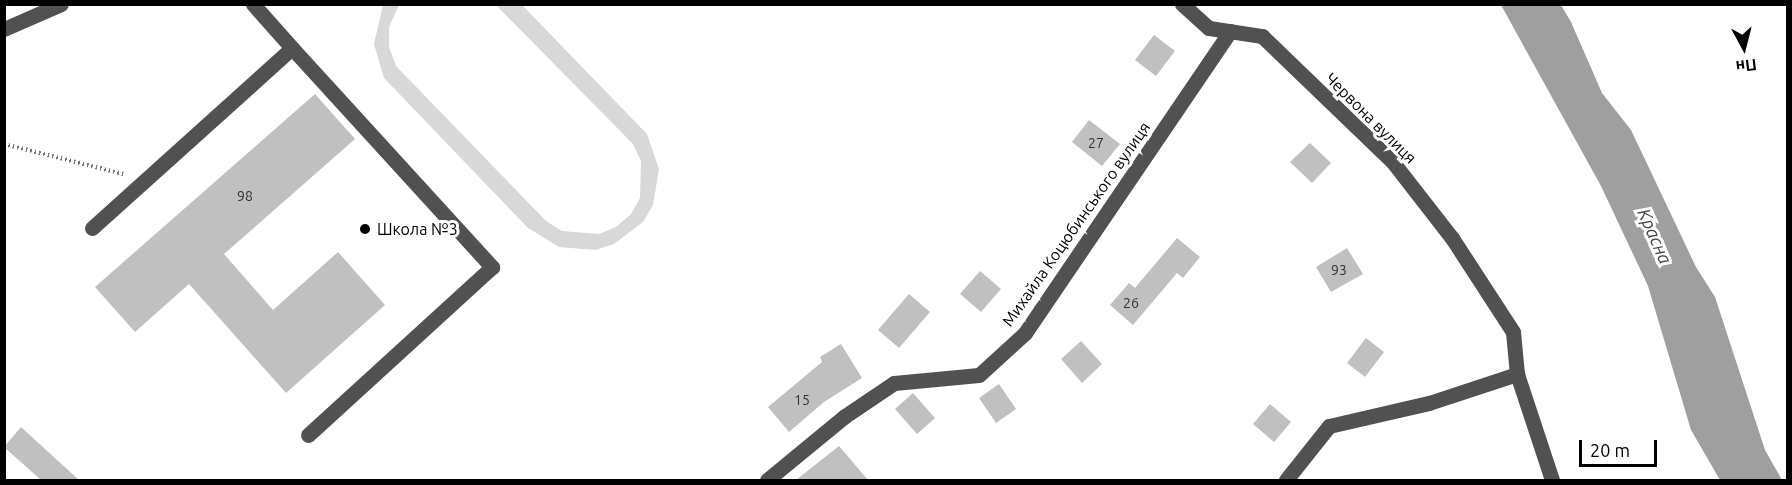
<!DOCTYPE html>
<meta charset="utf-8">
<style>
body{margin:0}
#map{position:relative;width:1792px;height:485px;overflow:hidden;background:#fff;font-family:Ubuntu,sans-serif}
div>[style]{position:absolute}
.green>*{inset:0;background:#d8d8d8}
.water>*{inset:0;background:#9f9f9f}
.building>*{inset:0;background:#c0c0c0}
.path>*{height:4px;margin-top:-2px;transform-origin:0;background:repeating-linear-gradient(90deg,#737373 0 1.5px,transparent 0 4.5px)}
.minor>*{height:15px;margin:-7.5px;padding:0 7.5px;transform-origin:7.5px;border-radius:7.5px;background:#515151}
.dots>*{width:16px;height:16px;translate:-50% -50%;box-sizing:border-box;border:3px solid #fff;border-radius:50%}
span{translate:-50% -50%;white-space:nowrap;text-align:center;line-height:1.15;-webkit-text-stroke:6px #fff;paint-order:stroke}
.number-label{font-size:14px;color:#303030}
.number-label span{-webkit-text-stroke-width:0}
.street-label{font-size:16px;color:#000}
.poi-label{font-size:16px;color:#000}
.left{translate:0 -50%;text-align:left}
.water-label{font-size:18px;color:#404040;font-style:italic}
.frame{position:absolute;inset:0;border:6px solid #000;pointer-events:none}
.north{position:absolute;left:1714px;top:18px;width:60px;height:60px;-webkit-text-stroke:4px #fff;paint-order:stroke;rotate:173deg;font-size:16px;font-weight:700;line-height:24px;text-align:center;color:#000}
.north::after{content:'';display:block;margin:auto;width:21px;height:27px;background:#000;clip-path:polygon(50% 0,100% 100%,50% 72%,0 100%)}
.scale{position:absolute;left:1579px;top:440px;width:78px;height:27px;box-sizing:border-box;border:3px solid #000;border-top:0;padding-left:8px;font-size:18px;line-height:21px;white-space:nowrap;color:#000;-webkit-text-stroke:4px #fff;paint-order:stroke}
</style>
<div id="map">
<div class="green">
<div style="clip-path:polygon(383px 5px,399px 5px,389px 27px,389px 47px,396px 66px,546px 221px,562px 231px,599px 234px,616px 227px,631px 214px,640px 198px,641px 161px,633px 144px,496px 5px,522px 5px,647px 134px,659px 169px,653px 205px,643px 222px,614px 244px,596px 250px,559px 247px,528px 228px,384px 78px,374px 44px)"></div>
</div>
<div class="water">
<div style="clip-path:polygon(1501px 5px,1561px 5px,1571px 22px,1602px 93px,1631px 130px,1696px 267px,1715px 297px,1765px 450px,1782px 480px,1720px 480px,1691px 430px,1648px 286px,1601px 186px)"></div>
</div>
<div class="building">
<div style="clip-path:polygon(1154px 35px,1175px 51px,1156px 76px,1135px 60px)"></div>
<div style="clip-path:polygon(315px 94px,355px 139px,224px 254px,273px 310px,338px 252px,385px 305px,286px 393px,189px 284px,135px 332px,95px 287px)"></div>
<div style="clip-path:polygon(1089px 120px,1120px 144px,1102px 166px,1072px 142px)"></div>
<div style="clip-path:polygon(1310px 143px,1331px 163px,1312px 183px,1290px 162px)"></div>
<div style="clip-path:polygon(1177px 238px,1200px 257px,1183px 278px,1177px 273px,1133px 325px,1110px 305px,1129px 283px,1135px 288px)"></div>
<div style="clip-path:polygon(1347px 248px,1363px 274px,1331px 292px,1316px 267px)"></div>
<div style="clip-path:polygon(980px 271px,1001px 289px,981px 312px,960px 294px)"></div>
<div style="clip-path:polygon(909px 294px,930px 312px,899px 348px,878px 330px)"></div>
<div style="clip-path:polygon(1366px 338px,1384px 352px,1365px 377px,1347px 363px)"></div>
<div style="clip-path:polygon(1081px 341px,1102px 364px,1082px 383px,1061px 359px)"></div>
<div style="clip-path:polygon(841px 344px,862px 378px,824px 402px,789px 432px,768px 407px,822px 362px,820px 357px)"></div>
<div style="clip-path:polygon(999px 384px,1016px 409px,996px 423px,979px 398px)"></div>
<div style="clip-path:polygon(913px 393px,935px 418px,917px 434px,895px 409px)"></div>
<div style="clip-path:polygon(1270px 404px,1291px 422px,1274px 442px,1253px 424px)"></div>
<div style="clip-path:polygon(21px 427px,56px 459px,79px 480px,41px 480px,4px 447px)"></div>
<div style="clip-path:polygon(839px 446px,868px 480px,796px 480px)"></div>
</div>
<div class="path">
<div style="left:4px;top:144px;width:123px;rotate:14.1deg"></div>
</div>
<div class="minor">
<div style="left:1182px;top:4px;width:36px;rotate:42deg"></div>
<div style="left:1209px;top:28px;width:54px;rotate:8.6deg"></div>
<div style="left:1262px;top:36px;width:180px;rotate:43.9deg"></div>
<div style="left:1392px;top:161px;width:98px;rotate:52.1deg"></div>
<div style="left:1452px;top:238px;width:112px;rotate:57deg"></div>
<div style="left:1513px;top:332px;width:42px;rotate:84.6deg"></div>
<div style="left:1517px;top:374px;width:112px;rotate:71.7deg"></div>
<div style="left:4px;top:29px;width:62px;rotate:-23.7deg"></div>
<div style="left:292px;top:48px;width:297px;rotate:47.6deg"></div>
<div style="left:492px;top:267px;width:249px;rotate:137.6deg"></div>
<div style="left:92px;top:228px;width:269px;rotate:-42deg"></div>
<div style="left:292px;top:48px;width:59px;rotate:-131.6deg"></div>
<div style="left:767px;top:480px;width:101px;rotate:-39.4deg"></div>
<div style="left:845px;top:416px;width:59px;rotate:-34deg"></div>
<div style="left:894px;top:383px;width:85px;rotate:-5.4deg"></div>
<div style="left:979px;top:375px;width:62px;rotate:-42.4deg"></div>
<div style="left:1025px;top:333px;width:365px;rotate:-55.8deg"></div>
<div style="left:1286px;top:480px;width:69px;rotate:-51.5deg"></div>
<div style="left:1329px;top:426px;width:103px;rotate:-13deg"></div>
<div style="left:1429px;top:403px;width:93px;rotate:-18.2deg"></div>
</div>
<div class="dots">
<div style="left:365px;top:229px;background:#000"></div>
</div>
<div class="number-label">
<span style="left:1096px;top:143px">27</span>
<span style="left:245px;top:196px">98</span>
<span style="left:1339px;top:270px">93</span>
<span style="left:1131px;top:303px">26</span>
<span style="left:802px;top:400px">15</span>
</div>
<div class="street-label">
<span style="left:1371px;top:118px;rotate:45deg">Червона вулиця</span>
<span style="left:1076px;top:224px;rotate:-55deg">Михайла Коцюбинського вулиця</span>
</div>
<div class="poi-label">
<span class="left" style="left:377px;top:229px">Школа №3</span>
</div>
<div class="water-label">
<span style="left:1655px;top:236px;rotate:66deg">Красна</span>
</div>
<div class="frame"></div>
<div class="north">Пн</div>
<div class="scale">20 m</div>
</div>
